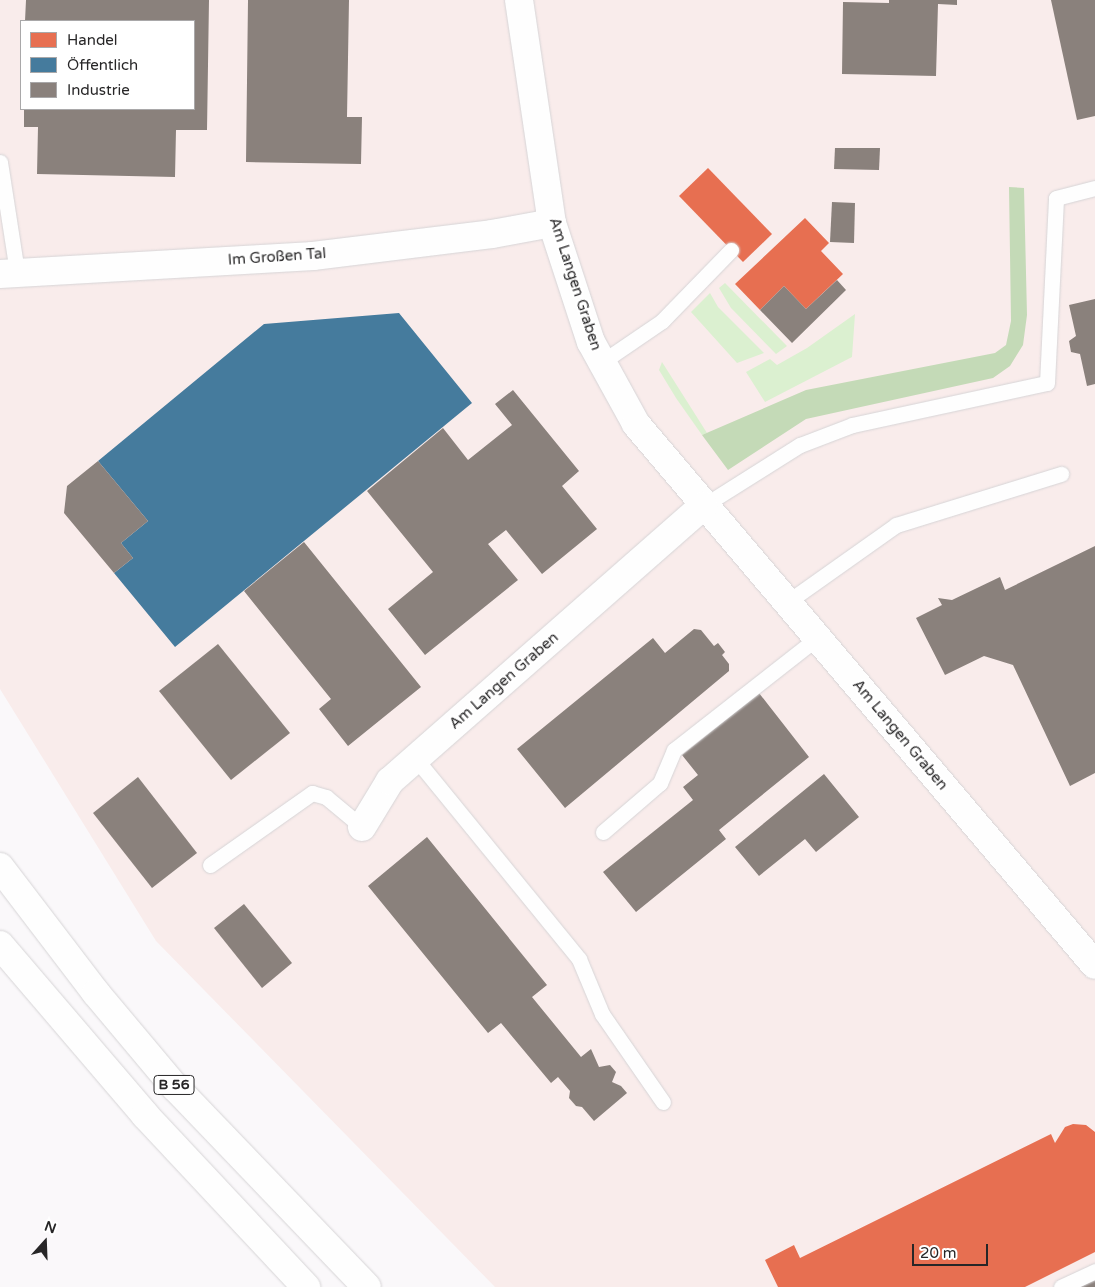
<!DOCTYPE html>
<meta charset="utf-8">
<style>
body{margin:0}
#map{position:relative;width:1095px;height:1287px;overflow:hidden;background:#faf8fa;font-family:"Varela Round",sans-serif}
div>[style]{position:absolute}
.industrial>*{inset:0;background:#f9eceb}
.green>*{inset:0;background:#dbf0d0}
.forest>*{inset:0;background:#c4dab7}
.shops>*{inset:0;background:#e76f51}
.public>*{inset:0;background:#457b9d}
.industry>*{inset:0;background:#8a817c}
.roads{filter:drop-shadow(0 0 1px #d6d4d6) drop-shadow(0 0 1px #d6d4d6)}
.lane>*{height:15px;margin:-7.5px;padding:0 7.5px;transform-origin:7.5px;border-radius:7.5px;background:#fefefe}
.street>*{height:28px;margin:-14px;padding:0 14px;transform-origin:14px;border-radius:14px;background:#fefefe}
.primary>*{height:28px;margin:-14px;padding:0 14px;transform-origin:14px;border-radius:14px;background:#fefefe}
span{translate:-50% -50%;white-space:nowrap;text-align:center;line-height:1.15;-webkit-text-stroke:5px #fff;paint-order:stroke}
.shield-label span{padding:1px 4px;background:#fff;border:1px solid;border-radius:4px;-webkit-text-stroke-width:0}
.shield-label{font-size:14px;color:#272627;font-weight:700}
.street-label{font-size:15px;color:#272627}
.legend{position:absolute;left:20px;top:20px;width:175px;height:90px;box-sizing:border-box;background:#fff;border:1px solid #a9a8a9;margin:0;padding:6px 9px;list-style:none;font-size:15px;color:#272627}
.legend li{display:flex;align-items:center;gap:10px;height:25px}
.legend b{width:25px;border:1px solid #a9a8a9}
.north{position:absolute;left:20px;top:1217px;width:50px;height:50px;-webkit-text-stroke:4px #fff;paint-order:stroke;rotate:20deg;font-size:14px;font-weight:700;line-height:20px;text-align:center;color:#272627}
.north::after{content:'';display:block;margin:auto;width:18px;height:22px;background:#272627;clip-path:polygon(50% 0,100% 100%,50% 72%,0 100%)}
.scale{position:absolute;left:912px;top:1244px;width:76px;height:22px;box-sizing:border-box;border:2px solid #272627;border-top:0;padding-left:6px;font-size:15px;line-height:18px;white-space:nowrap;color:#272627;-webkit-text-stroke:4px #fff;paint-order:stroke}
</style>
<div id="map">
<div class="industrial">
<div style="clip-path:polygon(evenodd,0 0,1095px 0,1095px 1287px,495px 1287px,156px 941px,0 689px,0 0,21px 21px,194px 21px,194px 109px,21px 109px,21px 21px)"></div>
</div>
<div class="green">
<div style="clip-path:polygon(725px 283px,787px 346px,776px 354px,731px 308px,719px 288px)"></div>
<div style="clip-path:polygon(710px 293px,718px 307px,764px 353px,737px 363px,691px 312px)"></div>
<div style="clip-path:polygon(855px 314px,852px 357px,765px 402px,746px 372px,770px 359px,777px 365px,807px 348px)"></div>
<div style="clip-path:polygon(662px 362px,707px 433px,702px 435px,676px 398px,659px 370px)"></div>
</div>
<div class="forest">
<div style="clip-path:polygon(1009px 187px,1024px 188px,1027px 315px,1023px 345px,1010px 366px,993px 378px,806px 419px,728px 470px,702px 435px,806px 390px,995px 353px,1006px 345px,1011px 321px)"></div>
</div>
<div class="shops">
<div style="clip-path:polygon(708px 168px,772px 234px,743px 262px,679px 196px)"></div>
<div style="clip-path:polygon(805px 218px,829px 243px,821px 251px,843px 274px,806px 309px,784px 286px,760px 310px,735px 284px)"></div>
<div style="clip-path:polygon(1073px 1124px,1086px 1125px,1095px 1132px,1095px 1252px,1025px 1287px,778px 1287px,765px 1260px,794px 1245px,800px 1258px,1051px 1134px,1055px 1143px,1065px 1127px)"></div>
</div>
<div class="public">
<div style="clip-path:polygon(399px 313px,472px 403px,175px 647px,114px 573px,133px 558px,121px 543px,148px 521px,98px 461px,264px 324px)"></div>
</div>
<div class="industry">
<div style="clip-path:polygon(26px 0,209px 0,207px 130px,176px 130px,175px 177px,37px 174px,38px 127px,24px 127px,24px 109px,194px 109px,194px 21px,25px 21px)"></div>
<div style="clip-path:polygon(248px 0,349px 0,347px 117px,362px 117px,361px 164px,246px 162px)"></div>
<div style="clip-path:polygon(889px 0,957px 0,957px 5px,938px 4px,936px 76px,842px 74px,843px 2px,889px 3px)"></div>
<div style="clip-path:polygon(1051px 0,1095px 0,1095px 116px,1077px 120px)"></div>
<div style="clip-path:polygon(835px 148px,880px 148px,879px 170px,834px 169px)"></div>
<div style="clip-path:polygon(832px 202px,855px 203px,854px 243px,830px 242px)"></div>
<div style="clip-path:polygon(837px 280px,846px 290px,792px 343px,760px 310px,784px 286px,806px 309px)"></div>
<div style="clip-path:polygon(1095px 299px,1095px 384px,1087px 386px,1080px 354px,1071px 352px,1069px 341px,1076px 336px,1069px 305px)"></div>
<div style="clip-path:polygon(513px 390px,579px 471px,562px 486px,597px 529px,542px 574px,506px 530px,488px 544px,518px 580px,425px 655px,388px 609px,433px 572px,367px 491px,443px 428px,468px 460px,512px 425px,495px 404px)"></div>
<div style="clip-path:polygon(98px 461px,148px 521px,121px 543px,133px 558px,114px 573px,64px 513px,67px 486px)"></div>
<div style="clip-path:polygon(304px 542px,421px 687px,348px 746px,319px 709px,331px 699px,244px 591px)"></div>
<div style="clip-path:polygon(1095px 546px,1095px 773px,1070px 786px,1013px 665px,984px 656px,945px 675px,916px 618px,942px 605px,938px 598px,952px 600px,1000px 577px,1005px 590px)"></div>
<div style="clip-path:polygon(694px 629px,701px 630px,714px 646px,718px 643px,725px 652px,722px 655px,729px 664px,729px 671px,565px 808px,517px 749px,653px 638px,665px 653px)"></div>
<div style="clip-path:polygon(218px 644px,290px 733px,231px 780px,159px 691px)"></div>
<div style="clip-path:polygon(759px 693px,809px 757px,719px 830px,726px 839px,636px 912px,603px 872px,693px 800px,683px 787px,698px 775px,682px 755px)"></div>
<div style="clip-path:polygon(824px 774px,859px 817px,816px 852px,805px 839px,759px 876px,735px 847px)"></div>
<div style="clip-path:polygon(138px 777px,197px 853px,152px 888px,93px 813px)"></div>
<div style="clip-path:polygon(427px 837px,547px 985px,532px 997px,581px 1057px,591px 1049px,599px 1067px,610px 1065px,616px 1072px,612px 1082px,621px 1086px,627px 1093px,594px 1121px,582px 1107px,576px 1106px,569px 1098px,570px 1091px,558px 1077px,551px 1083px,501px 1023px,488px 1033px,368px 886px)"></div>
<div style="clip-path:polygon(244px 904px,292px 963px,262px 988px,214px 928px)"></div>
<div style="clip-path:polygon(1095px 1280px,1095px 1287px,1080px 1287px)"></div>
</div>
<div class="roads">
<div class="lane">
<div style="left:0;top:162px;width:111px;rotate:81.2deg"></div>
<div style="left:602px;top:362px;width:73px;rotate:-34.3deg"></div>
<div style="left:662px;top:321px;width:99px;rotate:-45.8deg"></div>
<div style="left:703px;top:506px;width:115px;rotate:-32.2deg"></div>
<div style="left:800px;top:445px;width:56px;rotate:-21deg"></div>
<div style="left:852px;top:425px;width:199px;rotate:-12.2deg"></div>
<div style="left:1047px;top:383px;width:185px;rotate:-87.2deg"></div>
<div style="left:1056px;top:198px;width:40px;rotate:-14.4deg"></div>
<div style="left:786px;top:603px;width:135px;rotate:-35.3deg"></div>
<div style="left:896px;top:525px;width:173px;rotate:-17.2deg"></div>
<div style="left:416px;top:759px;width:258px;rotate:50.8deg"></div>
<div style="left:579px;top:959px;width:60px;rotate:67.3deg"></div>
<div style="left:602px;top:1014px;width:107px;rotate:55.3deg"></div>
<div style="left:603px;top:832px;width:75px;rotate:-40.7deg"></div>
<div style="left:660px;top:783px;width:36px;rotate:-67deg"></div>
<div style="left:674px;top:750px;width:182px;rotate:-38.1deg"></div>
<div style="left:210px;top:865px;width:125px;rotate:-35.2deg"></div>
<div style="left:312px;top:793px;width:15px;rotate:16deg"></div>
<div style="left:326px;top:797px;width:47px;rotate:39.8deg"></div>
<div style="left:1061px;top:1287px;width:38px;rotate:-25deg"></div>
</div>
<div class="street">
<div style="left:519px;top:0;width:225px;rotate:81.6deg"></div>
<div style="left:552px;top:223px;width:125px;rotate:71.9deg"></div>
<div style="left:591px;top:342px;width:94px;rotate:61.2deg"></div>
<div style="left:636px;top:424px;width:709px;rotate:49.69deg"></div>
<div style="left:0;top:274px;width:314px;rotate:-3.3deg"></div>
<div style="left:313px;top:256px;width:180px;rotate:-7deg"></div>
<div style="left:492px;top:234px;width:61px;rotate:-10.4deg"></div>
<div style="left:362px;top:827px;width:54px;rotate:-58.7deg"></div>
<div style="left:390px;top:781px;width:417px;rotate:-41.3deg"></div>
</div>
<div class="primary">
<div style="left:0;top:867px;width:158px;rotate:52.7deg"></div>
<div style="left:96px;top:993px;width:123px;rotate:50deg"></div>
<div style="left:175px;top:1087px;width:277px;rotate:46.2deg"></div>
<div style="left:0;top:945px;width:223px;rotate:49.5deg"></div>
<div style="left:145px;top:1115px;width:236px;rotate:46.9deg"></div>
</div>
</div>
<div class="shield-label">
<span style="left:174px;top:1085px">B 56</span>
</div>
<div class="street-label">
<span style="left:277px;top:257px;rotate:-4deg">Im Großen Tal</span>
<span style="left:575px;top:284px;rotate:72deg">Am Langen Graben</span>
<span style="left:504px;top:681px;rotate:-41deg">Am Langen Graben</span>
<span style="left:900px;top:735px;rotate:50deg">Am Langen Graben</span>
</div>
<ul class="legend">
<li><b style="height:14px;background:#e76f51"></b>Handel</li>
<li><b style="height:14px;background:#457b9d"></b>Öffentlich</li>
<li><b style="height:14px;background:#8a817c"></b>Industrie</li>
</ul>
<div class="north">N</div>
<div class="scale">20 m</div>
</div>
